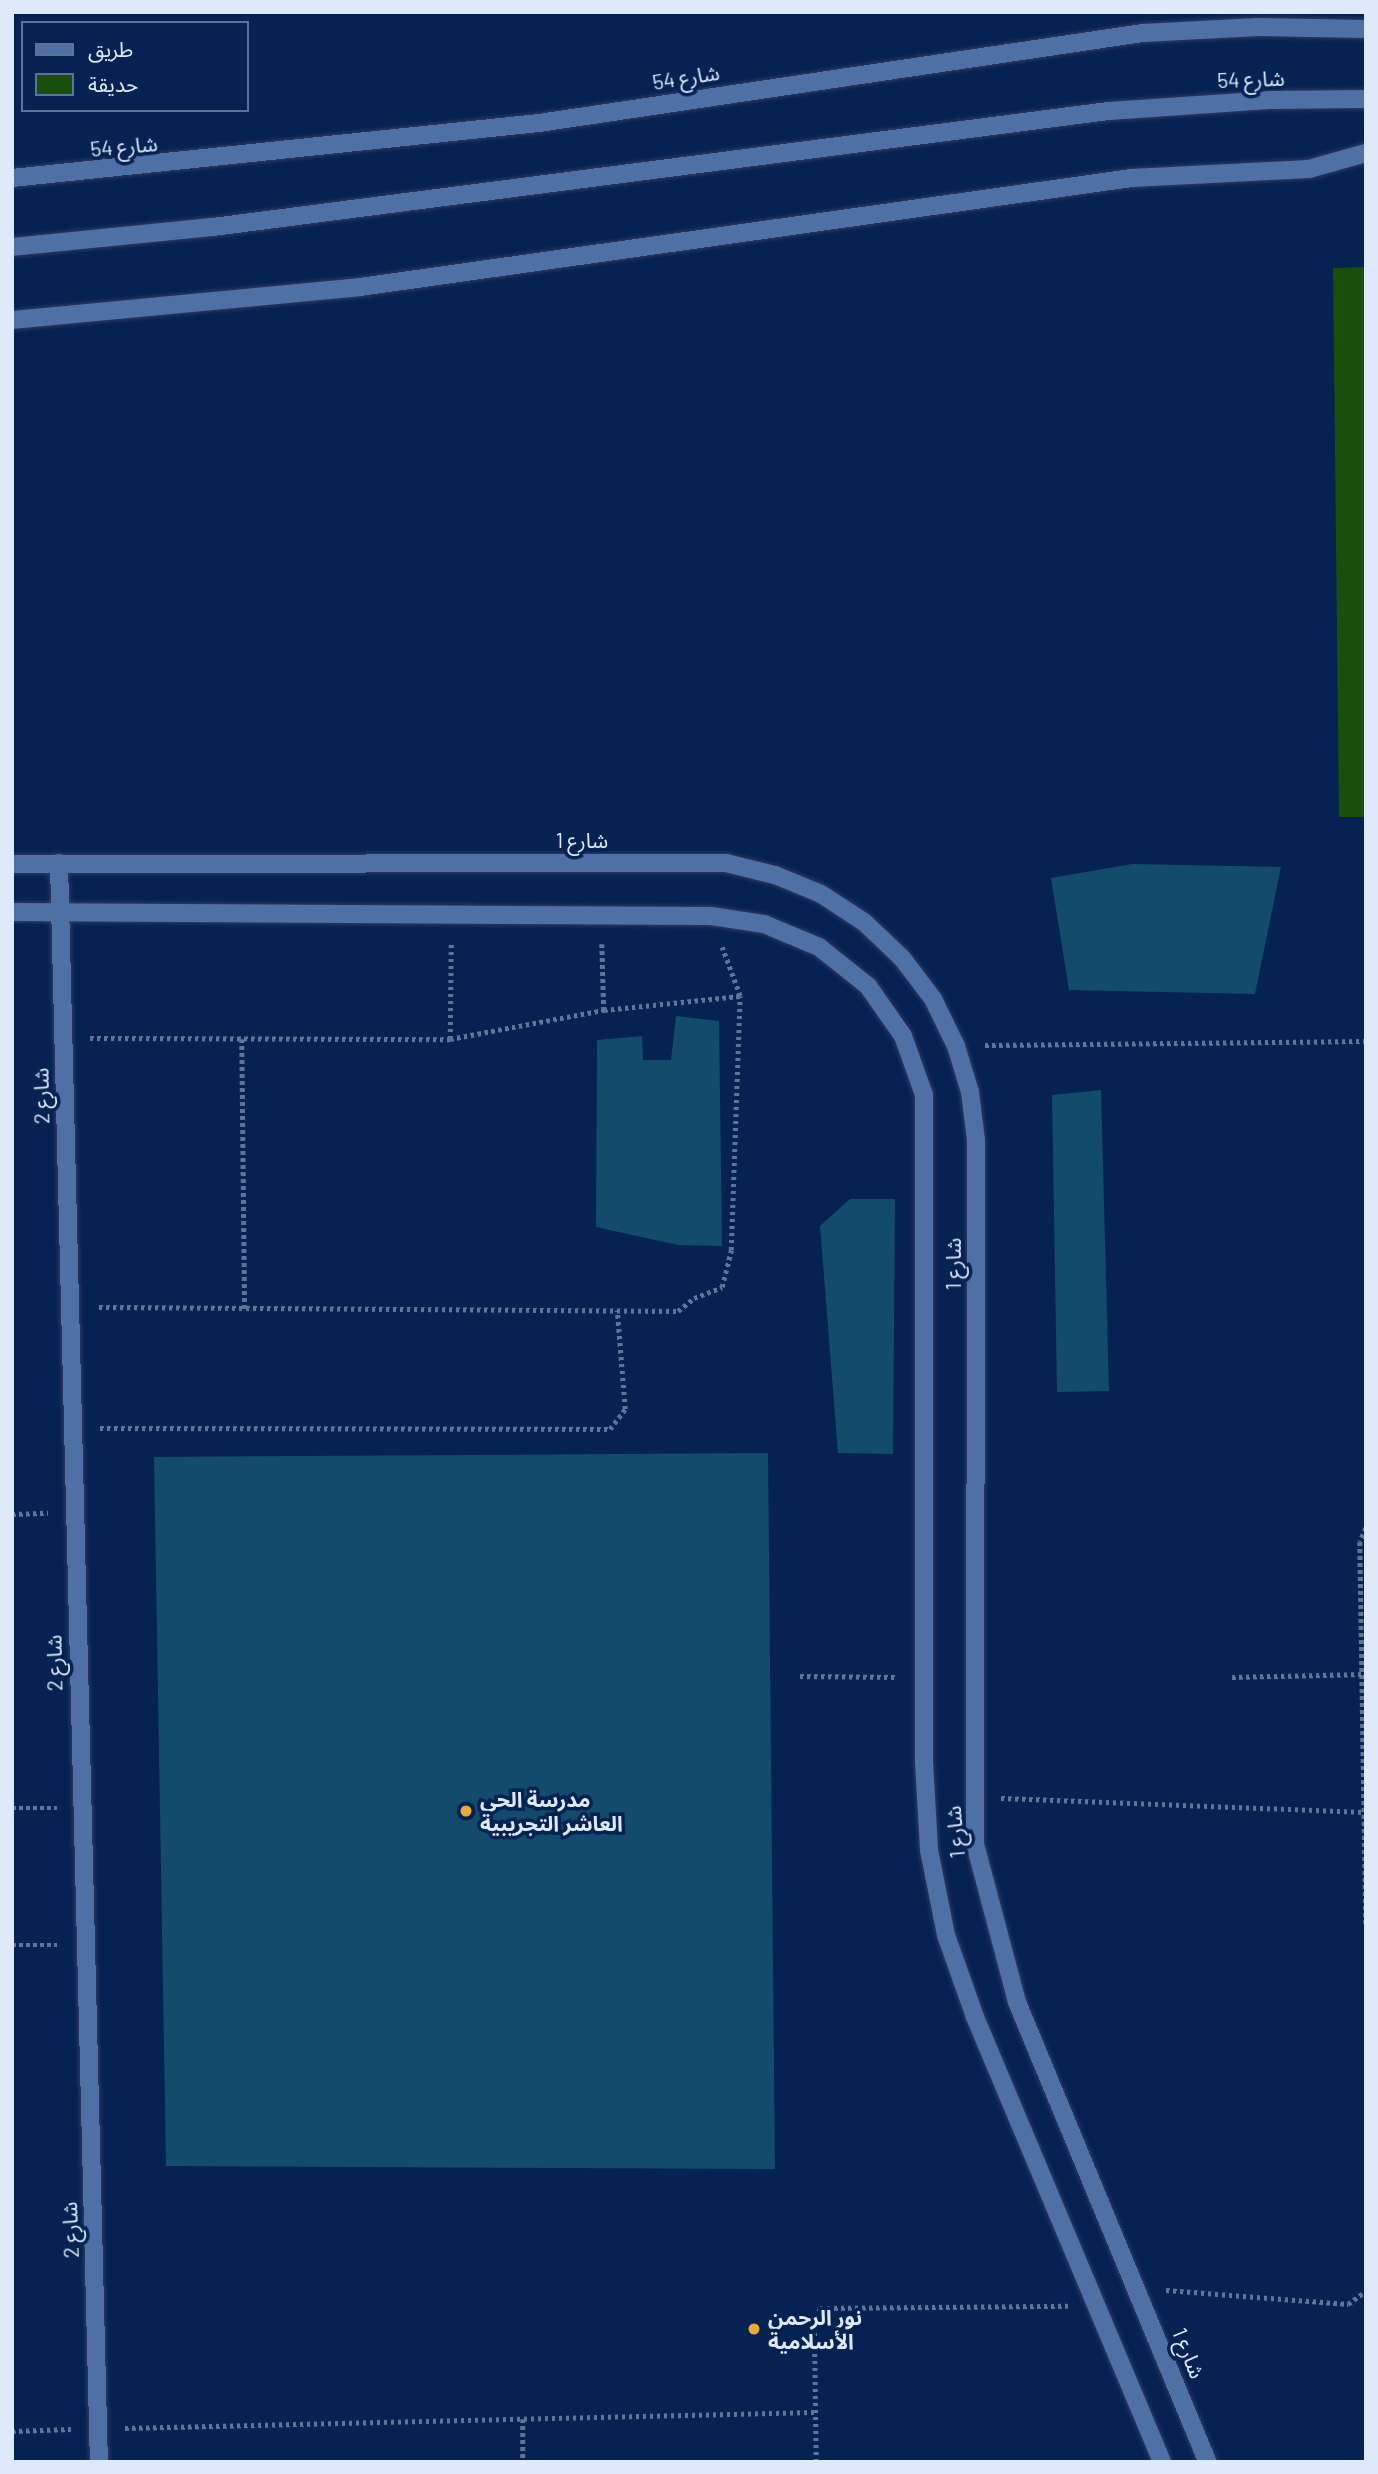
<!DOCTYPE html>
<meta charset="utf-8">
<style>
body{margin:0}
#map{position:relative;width:1378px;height:2474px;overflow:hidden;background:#052253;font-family:Barlow,"Noto Sans Arabic",sans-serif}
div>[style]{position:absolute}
.green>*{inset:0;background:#1a4e0b}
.building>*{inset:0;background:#124b6c}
.path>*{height:4.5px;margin-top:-2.25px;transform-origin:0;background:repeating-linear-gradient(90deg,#5f7499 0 3.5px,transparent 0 7px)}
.roads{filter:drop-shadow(0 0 2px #313962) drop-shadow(0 0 2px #313962)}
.minor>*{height:18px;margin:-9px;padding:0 9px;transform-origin:9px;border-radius:9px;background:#4f70a7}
.dots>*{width:19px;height:19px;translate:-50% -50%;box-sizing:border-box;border:4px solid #052253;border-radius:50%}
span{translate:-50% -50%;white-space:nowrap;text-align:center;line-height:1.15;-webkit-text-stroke:7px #052253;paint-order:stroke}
.street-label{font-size:21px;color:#dee9fc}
.poi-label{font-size:21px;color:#dee9fc;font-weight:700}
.left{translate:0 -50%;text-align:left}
.frame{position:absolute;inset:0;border:14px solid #dee9fc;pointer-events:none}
.legend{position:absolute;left:21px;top:21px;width:228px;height:91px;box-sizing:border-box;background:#052253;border:2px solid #5c7297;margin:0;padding:9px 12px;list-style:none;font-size:21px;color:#dee9fc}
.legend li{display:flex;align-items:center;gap:14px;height:35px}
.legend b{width:35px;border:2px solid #5c7297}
</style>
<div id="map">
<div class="green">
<div style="clip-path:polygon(1366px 267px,1366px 817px,1339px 817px,1333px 268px)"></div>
</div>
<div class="building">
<div style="clip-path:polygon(1132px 864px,1281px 867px,1255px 994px,1069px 990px,1051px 878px)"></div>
<div style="clip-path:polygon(676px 1016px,719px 1021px,722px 1246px,678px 1245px,596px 1227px,597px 1040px,642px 1036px,643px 1060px,671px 1060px)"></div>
<div style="clip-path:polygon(1101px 1090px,1109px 1391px,1057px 1392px,1052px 1095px)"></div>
<div style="clip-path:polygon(850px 1199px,895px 1199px,893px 1454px,838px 1453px,820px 1226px)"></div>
<div style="clip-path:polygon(768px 1453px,775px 2169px,166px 2166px,154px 1457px)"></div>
</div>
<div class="path">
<div style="left:602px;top:944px;width:66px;rotate:88.3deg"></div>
<div style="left:90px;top:1038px;width:360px;rotate:0.2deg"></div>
<div style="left:450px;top:1039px;width:157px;rotate:-10.7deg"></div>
<div style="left:604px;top:1010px;width:137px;rotate:-5.9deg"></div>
<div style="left:242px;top:1039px;width:271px;rotate:89.4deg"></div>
<div style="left:450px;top:1039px;width:97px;rotate:-89.4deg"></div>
<div style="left:985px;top:1045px;width:381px;rotate:-0.6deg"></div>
<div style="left:99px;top:1307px;width:579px;rotate:0.4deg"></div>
<div style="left:678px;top:1311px;width:21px;rotate:-39deg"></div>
<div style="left:694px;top:1298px;width:30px;rotate:-21deg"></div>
<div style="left:722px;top:1287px;width:38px;rotate:-76deg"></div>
<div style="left:731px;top:1250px;width:254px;rotate:-88deg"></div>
<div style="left:740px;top:996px;width:52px;rotate:-110.2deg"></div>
<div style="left:100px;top:1428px;width:510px;rotate:0.11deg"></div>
<div style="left:610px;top:1429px;width:25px;rotate:-53deg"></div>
<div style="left:625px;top:1409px;width:99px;rotate:-94.6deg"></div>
<div style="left:12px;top:1514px;width:36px;rotate:-2deg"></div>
<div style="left:1366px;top:1528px;width:15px;rotate:113deg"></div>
<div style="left:1360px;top:1542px;width:384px;rotate:89.1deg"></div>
<div style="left:800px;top:1676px;width:97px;rotate:0.6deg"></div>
<div style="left:1232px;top:1677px;width:130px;rotate:-1.3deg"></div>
<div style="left:1001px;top:1798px;width:363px;rotate:2.2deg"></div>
<div style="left:12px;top:1808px;width:45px"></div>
<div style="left:12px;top:1945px;width:45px"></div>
<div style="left:1166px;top:2290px;width:183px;rotate:4.4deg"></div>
<div style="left:1348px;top:2304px;width:22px;rotate:-36deg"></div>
<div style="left:523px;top:2419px;width:43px;rotate:90deg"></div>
<div style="left:125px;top:2428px;width:690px;rotate:-1.33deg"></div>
<div style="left:12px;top:2431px;width:59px;rotate:-1.9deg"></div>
<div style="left:816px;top:2462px;width:138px;rotate:-90.8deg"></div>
<div style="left:814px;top:2324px;width:17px;rotate:-69deg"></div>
<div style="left:820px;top:2308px;width:248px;rotate:-0.5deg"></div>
</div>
<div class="roads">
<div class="minor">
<div style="left:12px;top:178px;width:530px;rotate:-5.96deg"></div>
<div style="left:539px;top:123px;width:611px;rotate:-8.48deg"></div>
<div style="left:1143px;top:33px;width:115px;rotate:-3deg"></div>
<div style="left:1258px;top:27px;width:108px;rotate:1.1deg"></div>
<div style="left:12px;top:247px;width:202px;rotate:-5.7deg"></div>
<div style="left:213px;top:227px;width:903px;rotate:-7.38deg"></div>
<div style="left:1109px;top:111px;width:160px;rotate:-3.9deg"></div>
<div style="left:1269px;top:100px;width:97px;rotate:-0.6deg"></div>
<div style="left:12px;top:320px;width:350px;rotate:-5.4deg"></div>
<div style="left:360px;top:287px;width:780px;rotate:-8.04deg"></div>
<div style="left:1132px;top:178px;width:177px;rotate:-2.9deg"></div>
<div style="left:1309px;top:169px;width:59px;rotate:-15.7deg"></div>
<div style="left:59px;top:863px;width:1600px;rotate:88.57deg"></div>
<div style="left:12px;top:864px;width:714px;rotate:-0.08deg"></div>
<div style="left:726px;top:863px;width:50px;rotate:13.8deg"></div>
<div style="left:775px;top:875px;width:50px;rotate:22.4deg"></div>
<div style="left:821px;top:894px;width:51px;rotate:33.1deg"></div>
<div style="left:864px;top:922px;width:52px;rotate:43.5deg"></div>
<div style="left:902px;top:958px;width:51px;rotate:52.9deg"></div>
<div style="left:933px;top:999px;width:52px;rotate:63.9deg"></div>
<div style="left:956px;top:1046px;width:48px;rotate:73.1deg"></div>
<div style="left:970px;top:1092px;width:48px;rotate:82.9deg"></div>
<div style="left:976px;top:1140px;width:704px;rotate:90.08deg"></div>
<div style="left:975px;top:1844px;width:163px;rotate:75.1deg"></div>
<div style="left:1017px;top:2002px;width:498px;rotate:67.5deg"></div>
<div style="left:12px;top:912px;width:699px;rotate:0.33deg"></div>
<div style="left:711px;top:916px;width:54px;rotate:8.6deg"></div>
<div style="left:764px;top:924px;width:60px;rotate:22.7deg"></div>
<div style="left:819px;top:947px;width:63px;rotate:38.5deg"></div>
<div style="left:868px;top:986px;width:61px;rotate:55deg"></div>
<div style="left:903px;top:1036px;width:63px;rotate:70.4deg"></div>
<div style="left:924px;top:1095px;width:667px;rotate:90deg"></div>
<div style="left:924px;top:1762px;width:88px;rotate:86.7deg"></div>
<div style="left:929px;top:1850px;width:87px;rotate:78.7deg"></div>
<div style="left:946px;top:1935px;width:87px;rotate:70.5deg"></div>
<div style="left:975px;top:2017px;width:483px;rotate:67.2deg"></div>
</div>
</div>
<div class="dots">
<div style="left:466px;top:1811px;background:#e7ac37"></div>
<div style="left:754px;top:2329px;background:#e7ac37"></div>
</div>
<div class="street-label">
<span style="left:686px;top:77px;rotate:-9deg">شارع 54</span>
<span style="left:1251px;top:79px;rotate:-2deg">شارع 54</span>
<span style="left:124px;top:146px;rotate:-5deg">شارع 54</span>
<span style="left:582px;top:840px">شارع 1</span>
<span style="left:41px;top:1096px;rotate:-91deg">شارع 2</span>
<span style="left:953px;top:1264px;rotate:-90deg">شارع 1</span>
<span style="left:54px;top:1663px;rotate:-91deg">شارع 2</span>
<span style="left:955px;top:1832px;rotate:-95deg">شارع 1</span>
<span style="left:70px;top:2230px;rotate:-92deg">شارع 2</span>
<span style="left:1189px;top:2353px;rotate:68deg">شارع 1</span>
</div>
<div class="poi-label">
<span class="left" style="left:480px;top:1811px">مدرسة الحى<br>العاشر التجريبية</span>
<span class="left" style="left:768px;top:2329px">نور الرحمن<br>الأسلامية</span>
</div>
<div class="frame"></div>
<ul class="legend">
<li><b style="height:9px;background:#4f70a7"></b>طريق</li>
<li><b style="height:19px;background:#1a4e0b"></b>حديقة</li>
</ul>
</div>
